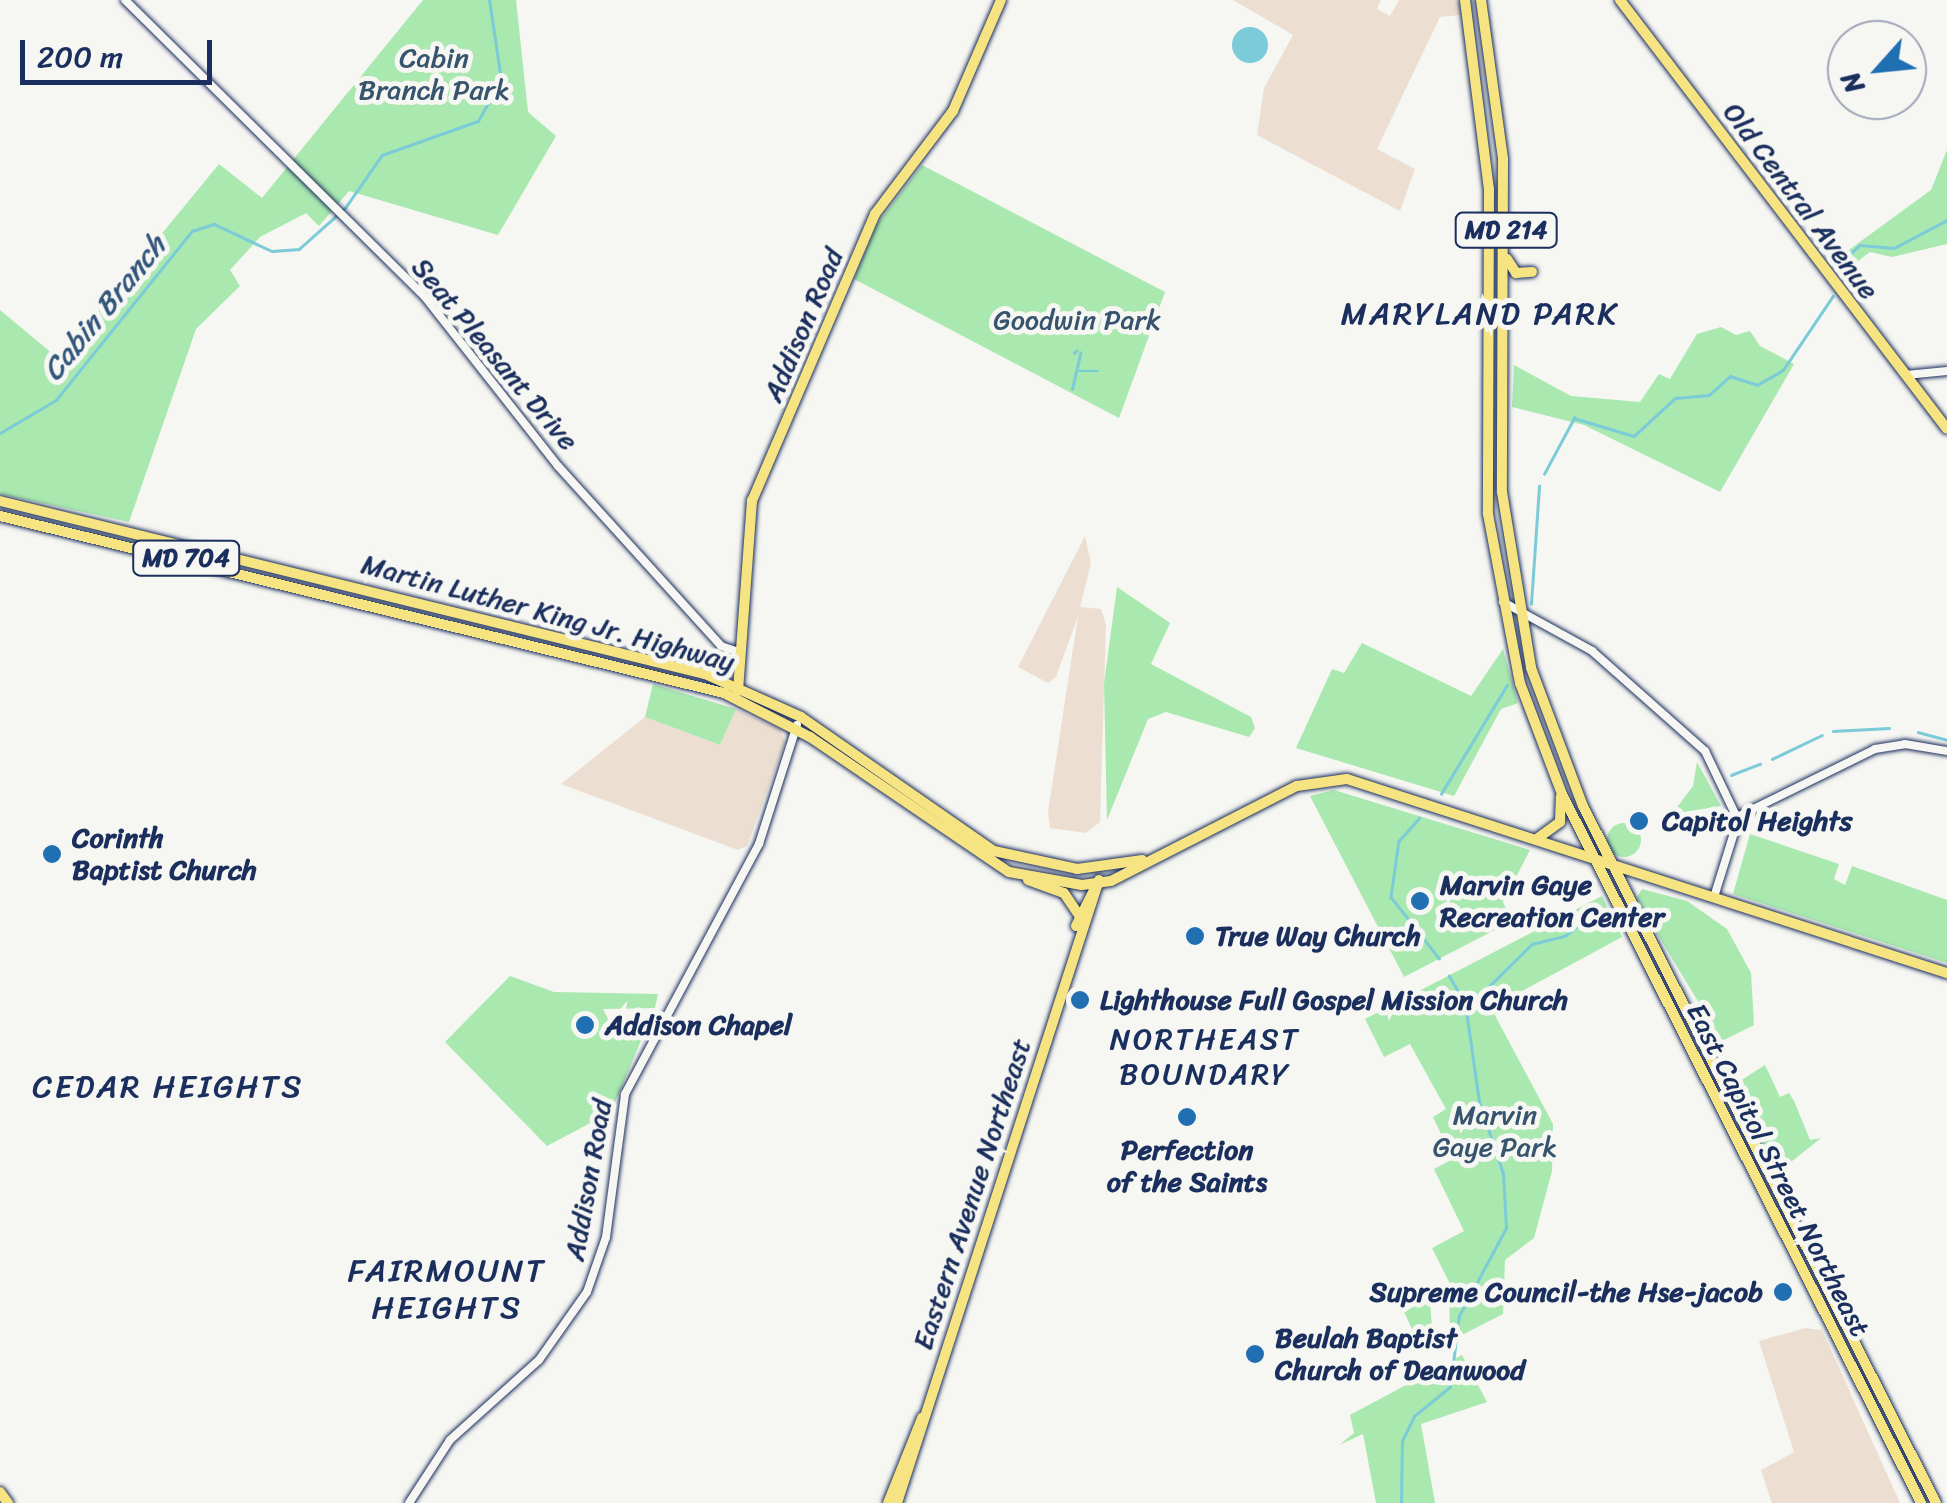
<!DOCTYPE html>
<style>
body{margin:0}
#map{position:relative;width:1947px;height:1503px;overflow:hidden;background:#f6f6f2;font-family:Sriracha,sans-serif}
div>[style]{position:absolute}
.built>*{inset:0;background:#ecdfd2}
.green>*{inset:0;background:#a9e8af}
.round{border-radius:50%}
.water>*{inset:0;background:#7bcbd8}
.stream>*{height:2.5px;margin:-1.25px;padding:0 1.25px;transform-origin:1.25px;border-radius:1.25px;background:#7bcbd8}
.roads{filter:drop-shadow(0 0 2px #1b2f5e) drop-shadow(0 0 2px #1b2f5e)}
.minor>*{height:8px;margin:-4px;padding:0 4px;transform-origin:4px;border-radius:4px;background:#f6f6f2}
.major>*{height:10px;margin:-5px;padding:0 5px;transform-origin:5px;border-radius:5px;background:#f6e381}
.dots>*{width:28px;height:28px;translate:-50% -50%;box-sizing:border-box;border:5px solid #f6f6f2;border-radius:50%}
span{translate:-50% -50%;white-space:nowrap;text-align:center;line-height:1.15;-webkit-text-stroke:10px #f6f6f2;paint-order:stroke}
.shield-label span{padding:2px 8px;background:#f6f6f2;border:2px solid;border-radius:8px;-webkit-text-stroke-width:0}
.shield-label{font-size:25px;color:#1b2f5e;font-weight:700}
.park-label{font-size:28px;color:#37546e}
.street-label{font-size:28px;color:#1b2f5e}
.poi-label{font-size:28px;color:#1b2f5e;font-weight:700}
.left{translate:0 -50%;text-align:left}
.right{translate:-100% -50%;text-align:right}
.water-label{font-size:30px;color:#33567c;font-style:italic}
.neighbourhood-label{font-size:30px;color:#1b2f5e;letter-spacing:2.5px}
.quarter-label{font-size:32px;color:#1b2f5e;letter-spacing:2.5px}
.north{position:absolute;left:1827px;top:20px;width:100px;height:100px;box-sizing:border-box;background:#f6f6f2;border:2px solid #9ea6b7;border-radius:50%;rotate:243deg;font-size:28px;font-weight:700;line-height:40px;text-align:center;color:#1b2f5e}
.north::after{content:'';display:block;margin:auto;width:35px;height:45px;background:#1f6fb2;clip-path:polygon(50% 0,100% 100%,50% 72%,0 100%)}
.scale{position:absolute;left:20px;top:40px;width:192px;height:45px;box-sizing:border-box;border:5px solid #1b2f5e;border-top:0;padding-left:12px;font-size:30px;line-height:35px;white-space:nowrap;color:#1b2f5e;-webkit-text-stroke:8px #f6f6f2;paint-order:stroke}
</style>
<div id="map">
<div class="built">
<div style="clip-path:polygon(1233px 0,1381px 0,1377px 9px,1390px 16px,1399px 0,1458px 0,1461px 15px,1440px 17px,1377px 149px,1415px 169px,1400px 211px,1257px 135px,1264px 88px,1293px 35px)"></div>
<div style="clip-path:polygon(1085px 536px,1091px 563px,1080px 607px,1101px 609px,1106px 625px,1100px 822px,1086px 833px,1050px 828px,1048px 812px,1078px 616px,1056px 677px,1048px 683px,1018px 667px)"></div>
<div style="clip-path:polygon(736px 709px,780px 729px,785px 742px,747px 846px,738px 850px,561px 784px,645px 717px,720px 745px)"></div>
<div style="clip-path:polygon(1805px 1328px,1822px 1330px,1900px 1503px,1772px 1503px,1761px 1470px,1794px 1452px,1759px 1341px)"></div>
</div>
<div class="green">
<div style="clip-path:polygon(423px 0,516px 0,528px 112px,556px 136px,498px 235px,349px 191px,319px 226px,306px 213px,260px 237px,230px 270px,240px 286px,196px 329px,129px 522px,0 494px,0 310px,59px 359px,219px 164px,262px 198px)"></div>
<div style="clip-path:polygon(1947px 150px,1947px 244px,1892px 257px,1870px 252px,1846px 270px,1831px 263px,1931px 190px)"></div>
<div style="clip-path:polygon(922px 165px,1165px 292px,1119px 418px,854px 279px,877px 224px)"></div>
<div style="clip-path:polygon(1721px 327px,1736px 335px,1750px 331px,1760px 346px,1794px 364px,1720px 492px,1584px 425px,1512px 407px,1514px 365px,1571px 396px,1640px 402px,1659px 374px,1670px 379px,1697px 334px)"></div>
<div style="clip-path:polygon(1117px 587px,1170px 623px,1151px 664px,1251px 717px,1255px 728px,1249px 737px,1166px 712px,1148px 719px,1107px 820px,1104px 684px)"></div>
<div style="clip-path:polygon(1362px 643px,1471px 696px,1503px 649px,1518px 703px,1501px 709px,1454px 796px,1296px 748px,1332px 669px,1344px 673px)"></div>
<div style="clip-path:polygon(653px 684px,736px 709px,720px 745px,645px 717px)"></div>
<div style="clip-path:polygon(1697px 762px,1721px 806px,1672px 814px,1693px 786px)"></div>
<div style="clip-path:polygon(1334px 790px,1530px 850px,1503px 902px,1512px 921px,1404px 977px,1310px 796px)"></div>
<div class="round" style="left:1607px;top:823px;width:34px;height:34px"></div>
<div style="clip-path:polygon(1750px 834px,1839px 864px,1834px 879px,1845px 885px,1852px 866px,1947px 900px,1947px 963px,1733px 894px)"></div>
<div style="clip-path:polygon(1642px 889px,1687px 901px,1727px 929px,1751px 973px,1754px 1025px,1722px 1041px,1653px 927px,1637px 897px)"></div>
<div style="clip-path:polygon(1602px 896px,1622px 937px,1491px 1008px,1553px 1124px,1552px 1171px,1534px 1238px,1505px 1260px,1503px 1314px,1450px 1341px,1449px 1282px,1432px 1248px,1464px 1231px,1434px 1169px,1453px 1159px,1433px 1117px,1446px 1109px,1410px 1044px,1384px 1057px,1365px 1019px)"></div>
<div style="clip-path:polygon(510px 976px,554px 992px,658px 994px,655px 1008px,603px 1009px,612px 1027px,625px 1018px,650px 1019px,611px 1112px,547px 1146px,445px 1042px)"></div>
<div style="clip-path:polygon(1765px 1065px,1780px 1097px,1789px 1093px,1794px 1101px,1810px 1140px,1821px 1138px,1777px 1173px,1732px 1086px)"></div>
<div style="clip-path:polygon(1430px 1298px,1433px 1347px,1423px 1352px,1404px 1312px)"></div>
<div style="clip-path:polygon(1462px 1355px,1487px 1402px,1421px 1424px,1435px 1503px,1376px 1503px,1363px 1434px,1339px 1445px,1354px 1433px,1350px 1415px)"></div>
</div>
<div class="water">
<div class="round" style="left:1232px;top:27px;width:36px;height:36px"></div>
</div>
<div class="stream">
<div style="left:1841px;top:276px;width:15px;rotate:-86deg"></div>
<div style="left:1842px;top:261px;width:24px;rotate:-42deg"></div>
<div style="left:1860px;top:245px;width:34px;rotate:5deg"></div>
<div style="left:1894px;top:248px;width:60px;rotate:-27.8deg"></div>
<div style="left:1074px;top:353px;width:3px;rotate:-45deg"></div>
<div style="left:1079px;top:371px;width:19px"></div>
<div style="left:1072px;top:389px;width:37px;rotate:-77deg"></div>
<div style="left:0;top:433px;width:65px;rotate:-30.5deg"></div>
<div style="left:56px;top:400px;width:217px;rotate:-51.2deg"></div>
<div style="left:192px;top:231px;width:23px;rotate:-18deg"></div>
<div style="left:214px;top:224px;width:64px;rotate:25deg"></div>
<div style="left:272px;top:251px;width:27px;rotate:-4deg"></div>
<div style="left:299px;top:249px;width:62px;rotate:-41.7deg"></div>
<div style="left:345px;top:208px;width:65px;rotate:-55.1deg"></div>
<div style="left:382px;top:155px;width:102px;rotate:-19.5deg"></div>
<div style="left:478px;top:121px;width:47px;rotate:-60.7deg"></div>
<div style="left:501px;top:80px;width:81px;rotate:-98.5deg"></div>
<div style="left:1544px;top:474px;width:64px;rotate:-61.8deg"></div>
<div style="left:1574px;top:418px;width:63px;rotate:16.7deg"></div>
<div style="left:1634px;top:436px;width:56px;rotate:-42.8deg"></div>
<div style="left:1675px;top:398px;width:34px;rotate:-5deg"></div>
<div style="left:1709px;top:395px;width:28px;rotate:-42deg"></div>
<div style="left:1730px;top:376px;width:28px;rotate:18deg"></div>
<div style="left:1757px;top:385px;width:30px;rotate:-30deg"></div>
<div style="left:1783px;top:370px;width:89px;rotate:-56deg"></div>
<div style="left:1531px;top:604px;width:118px;rotate:-86.1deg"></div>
<div style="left:1833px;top:731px;width:56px;rotate:-3.1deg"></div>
<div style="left:1918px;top:732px;width:30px;rotate:15deg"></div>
<div style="left:1772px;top:759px;width:55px;rotate:-25.6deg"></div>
<div style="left:1731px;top:775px;width:31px;rotate:-21deg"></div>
<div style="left:1441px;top:794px;width:127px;rotate:-58.8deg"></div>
<div style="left:1420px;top:818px;width:31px;rotate:132deg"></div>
<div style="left:1399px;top:841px;width:57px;rotate:98.1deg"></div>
<div style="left:1391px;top:897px;width:78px;rotate:51.8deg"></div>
<div style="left:1466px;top:1009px;width:93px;rotate:-44.6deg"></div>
<div style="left:1532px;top:944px;width:34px;rotate:-14deg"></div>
<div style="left:1565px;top:936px;width:44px;rotate:-39.5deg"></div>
<div style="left:1401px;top:1503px;width:62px;rotate:-89.1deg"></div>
<div style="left:1402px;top:1441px;width:28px;rotate:-64deg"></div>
<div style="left:1414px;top:1416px;width:46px;rotate:-38.9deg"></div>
<div style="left:1450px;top:1387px;width:72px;rotate:-82.8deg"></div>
<div style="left:1459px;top:1316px;width:100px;rotate:-61.9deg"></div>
<div style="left:1506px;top:1228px;width:54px;rotate:-93.2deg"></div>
<div style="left:1503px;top:1174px;width:76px;rotate:-108.4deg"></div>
<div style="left:1479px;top:1102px;width:99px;rotate:-98.1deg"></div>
<div style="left:1465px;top:1004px;width:32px;rotate:-120deg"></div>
</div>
<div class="roads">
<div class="minor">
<div style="left:125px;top:0;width:422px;rotate:44.7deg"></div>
<div style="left:425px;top:297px;width:215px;rotate:51.8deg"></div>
<div style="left:558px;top:466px;width:243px;rotate:47.8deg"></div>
<div style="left:721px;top:646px;width:21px;rotate:19deg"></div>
<div style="left:1906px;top:375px;width:41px;rotate:-5.6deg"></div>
<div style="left:1503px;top:602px;width:102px;rotate:28.8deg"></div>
<div style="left:1592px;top:651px;width:151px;rotate:41.5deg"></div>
<div style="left:1705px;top:751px;width:76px;rotate:64.4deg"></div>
<div style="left:1738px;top:820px;width:81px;rotate:107.3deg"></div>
<div style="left:1737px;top:817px;width:154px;rotate:-26.2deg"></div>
<div style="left:1875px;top:749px;width:30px;rotate:-9deg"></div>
<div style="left:1905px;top:744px;width:43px;rotate:9.5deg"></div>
<div style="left:409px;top:1503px;width:75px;rotate:-56.9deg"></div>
<div style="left:450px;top:1440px;width:120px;rotate:-42deg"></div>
<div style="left:539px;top:1360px;width:83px;rotate:-54.8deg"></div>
<div style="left:587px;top:1292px;width:58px;rotate:-70.9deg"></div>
<div style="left:606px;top:1237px;width:144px;rotate:-82.4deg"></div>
<div style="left:625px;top:1094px;width:284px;rotate:-61.8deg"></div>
<div style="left:759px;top:844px;width:125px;rotate:-72.3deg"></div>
</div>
<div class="major">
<div style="left:1465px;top:0;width:191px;rotate:82.8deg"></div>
<div style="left:1489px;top:189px;width:325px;rotate:90.2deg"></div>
<div style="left:1488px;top:514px;width:172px;rotate:79.3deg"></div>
<div style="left:1520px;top:683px;width:119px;rotate:69.3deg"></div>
<div style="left:1562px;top:794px;width:795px;rotate:63.14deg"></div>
<div style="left:1481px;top:0;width:161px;rotate:82.1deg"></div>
<div style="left:1503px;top:159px;width:333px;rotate:90.2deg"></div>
<div style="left:1502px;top:492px;width:178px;rotate:80.6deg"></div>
<div style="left:1531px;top:668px;width:147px;rotate:69.4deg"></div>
<div style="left:1583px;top:806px;width:781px;rotate:63.14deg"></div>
<div style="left:1620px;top:0;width:539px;rotate:52.68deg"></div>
<div style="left:1507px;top:259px;width:17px;rotate:57deg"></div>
<div style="left:1516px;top:273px;width:16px;rotate:-4deg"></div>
<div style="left:0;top:501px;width:726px;rotate:13.79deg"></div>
<div style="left:705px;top:674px;width:105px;rotate:24.1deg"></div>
<div style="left:801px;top:717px;width:235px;rotate:34.8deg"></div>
<div style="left:994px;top:851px;width:85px;rotate:12.2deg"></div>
<div style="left:1077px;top:869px;width:66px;rotate:-7.9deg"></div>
<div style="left:0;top:516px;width:745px;rotate:13.74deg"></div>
<div style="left:724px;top:693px;width:97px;rotate:27.1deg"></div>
<div style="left:810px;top:737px;width:240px;rotate:34.2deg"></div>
<div style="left:1009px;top:872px;width:74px;rotate:10.1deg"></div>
<div style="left:1082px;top:885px;width:29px;rotate:-8deg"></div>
<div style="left:1111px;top:881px;width:209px;rotate:-27.1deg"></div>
<div style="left:1297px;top:786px;width:50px;rotate:-8deg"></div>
<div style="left:1347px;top:779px;width:631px;rotate:17.92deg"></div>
<div style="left:738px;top:691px;width:191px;rotate:-85.8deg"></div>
<div style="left:752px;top:501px;width:312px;rotate:-66.8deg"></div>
<div style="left:875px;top:214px;width:129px;rotate:-52.9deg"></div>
<div style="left:953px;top:111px;width:121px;rotate:-66.6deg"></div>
<div style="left:1538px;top:838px;width:27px;rotate:-36deg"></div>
<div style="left:1560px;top:822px;width:25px;rotate:-88deg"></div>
<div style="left:1028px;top:880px;width:38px;rotate:20deg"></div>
<div style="left:1064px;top:893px;width:29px;rotate:56deg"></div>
<div style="left:1076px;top:926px;width:47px;rotate:-63.4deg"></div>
<div style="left:0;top:1492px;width:14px;rotate:54deg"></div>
<div style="left:888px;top:1503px;width:92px;rotate:-68.2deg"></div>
<div style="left:897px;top:1503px;width:655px;rotate:-72.04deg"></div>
</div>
</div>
<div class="dots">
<div style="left:1639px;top:821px;background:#1f6fb2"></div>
<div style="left:52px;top:854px;background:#1f6fb2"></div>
<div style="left:1420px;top:901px;background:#1f6fb2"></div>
<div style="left:1195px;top:936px;background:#1f6fb2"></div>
<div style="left:1080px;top:1000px;background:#1f6fb2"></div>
<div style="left:585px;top:1025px;background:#1f6fb2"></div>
<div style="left:1187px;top:1117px;background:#1f6fb2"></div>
<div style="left:1783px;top:1292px;background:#1f6fb2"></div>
<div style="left:1255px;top:1354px;background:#1f6fb2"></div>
</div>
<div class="shield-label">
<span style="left:1506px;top:230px">MD 214</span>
<span style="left:186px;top:558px">MD 704</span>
</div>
<div class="park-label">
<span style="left:434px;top:74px">Cabin<br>Branch Park</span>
<span style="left:1077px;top:320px">Goodwin Park</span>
<span style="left:1495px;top:1131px">Marvin<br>Gaye Park</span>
</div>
<div class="street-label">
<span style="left:1801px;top:201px;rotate:53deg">Old Central Avenue</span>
<span style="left:803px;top:325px;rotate:-67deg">Addison Road</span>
<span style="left:495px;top:354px;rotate:50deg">Seat Pleasant Drive</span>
<span style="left:548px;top:613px;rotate:15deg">Martin Luther King Jr. Highway</span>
<span style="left:1778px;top:1170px;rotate:63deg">East Capitol Street Northeast</span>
<span style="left:588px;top:1180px;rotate:-80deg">Addison Road</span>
<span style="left:972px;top:1194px;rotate:-72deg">Eastern Avenue Northeast</span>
</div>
<div class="poi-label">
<span class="left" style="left:1662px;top:821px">Capitol Heights</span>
<span class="left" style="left:72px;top:854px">Corinth<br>Baptist Church</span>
<span class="left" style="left:1440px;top:901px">Marvin Gaye<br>Recreation Center</span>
<span class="left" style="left:1215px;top:936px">True Way Church</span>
<span class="left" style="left:1100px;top:1000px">Lighthouse Full Gospel Mission Church</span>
<span class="left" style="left:605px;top:1025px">Addison Chapel</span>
<span style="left:1187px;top:1166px">Perfection<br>of the Saints</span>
<span class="right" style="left:1763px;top:1292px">Supreme Council-the Hse-jacob</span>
<span class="left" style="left:1275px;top:1354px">Beulah Baptist<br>Church of Deanwood</span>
</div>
<div class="water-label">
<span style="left:104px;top:308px;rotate:-51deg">Cabin Branch</span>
</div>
<div class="neighbourhood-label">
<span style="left:1205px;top:1056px">NORTHEAST<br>BOUNDARY</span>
</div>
<div class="quarter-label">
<span style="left:1480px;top:314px">MARYLAND PARK</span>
<span style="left:168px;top:1087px">CEDAR HEIGHTS</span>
<span style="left:447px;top:1290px">FAIRMOUNT<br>HEIGHTS</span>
</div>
<div class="north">N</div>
<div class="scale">200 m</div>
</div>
